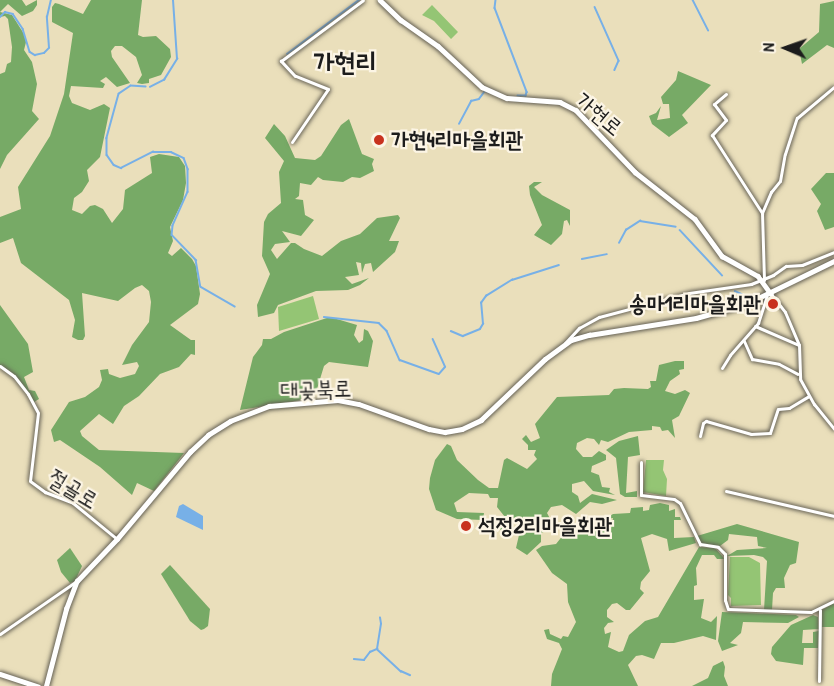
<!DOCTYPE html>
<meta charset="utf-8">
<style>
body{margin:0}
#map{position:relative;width:834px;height:686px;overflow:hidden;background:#eadfbb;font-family:"Patrick Hand","Poor Story",sans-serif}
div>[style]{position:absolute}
.green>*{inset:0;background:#94c574}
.forest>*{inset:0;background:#7a6}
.water>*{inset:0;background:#77b0e7}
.stream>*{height:1.5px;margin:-0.75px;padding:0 0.75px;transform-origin:0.75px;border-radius:0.75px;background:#77b0e7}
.roads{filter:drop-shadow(0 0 2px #646054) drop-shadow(0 0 2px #646054)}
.street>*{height:3px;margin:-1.5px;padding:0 1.5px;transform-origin:1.5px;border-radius:1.5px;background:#fff}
.secondary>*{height:4.5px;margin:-2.25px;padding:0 2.25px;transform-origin:2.25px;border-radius:2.25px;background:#fff}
.dots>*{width:16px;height:16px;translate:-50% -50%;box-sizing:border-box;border:3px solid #fcf5e5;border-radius:50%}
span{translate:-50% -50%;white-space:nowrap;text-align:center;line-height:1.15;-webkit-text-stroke:4.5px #fcf5e5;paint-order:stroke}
.street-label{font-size:22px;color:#1c1c1c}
.poi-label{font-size:22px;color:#1c1c1c;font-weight:700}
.left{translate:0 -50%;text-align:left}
.right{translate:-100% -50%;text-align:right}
.quarter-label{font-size:26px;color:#1c1c1c;font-weight:700}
.north{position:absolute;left:756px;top:18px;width:60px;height:60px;-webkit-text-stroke:4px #fcf5e5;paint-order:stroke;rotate:272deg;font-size:16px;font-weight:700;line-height:24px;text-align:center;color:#1c1c1c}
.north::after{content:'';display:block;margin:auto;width:21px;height:27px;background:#1c1c1c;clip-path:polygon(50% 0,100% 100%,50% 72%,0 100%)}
</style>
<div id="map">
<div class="green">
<div style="clip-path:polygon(432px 5px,458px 32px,451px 39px,434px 21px,422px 15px)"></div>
<div style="clip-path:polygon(313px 296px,319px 319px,279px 331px,278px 307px)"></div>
<div style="clip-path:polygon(646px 460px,664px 460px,663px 470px,667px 479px,666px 496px,643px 492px)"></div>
<div style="clip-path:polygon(730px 557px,749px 557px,760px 563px,761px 605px,731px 606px,731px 598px,728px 595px)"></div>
</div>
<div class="forest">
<div style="clip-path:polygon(0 0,22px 0,26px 6px,37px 0,37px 5px,33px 11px,22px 16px,8px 4px,0 12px,12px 15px,24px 34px,26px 42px,24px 50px,32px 62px,37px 84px,32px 111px,39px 119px,7px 155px,0 169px,0 74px,5px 72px,7px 64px,11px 62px,12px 47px,8px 19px,5px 16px,0 17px)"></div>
<div style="clip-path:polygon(91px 0,142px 0,138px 35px,143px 37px,156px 36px,170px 49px,171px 57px,161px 75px,149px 79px,149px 83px,142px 84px,137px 83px,142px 75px,136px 57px,122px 46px,115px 46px,111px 51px,112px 57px,130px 83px,117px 87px,106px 77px,100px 81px,105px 84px,103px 88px,71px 86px,69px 96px,72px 103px,90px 110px,104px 104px,110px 108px,100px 157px,87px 170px,89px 181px,82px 192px,74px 198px,72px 210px,82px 214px,90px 206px,95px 205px,103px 209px,112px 223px,123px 209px,125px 190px,152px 173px,150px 157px,159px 154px,179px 157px,185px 166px,186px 183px,183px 200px,170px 227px,173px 241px,168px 253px,172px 256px,181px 248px,192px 259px,196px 266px,200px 294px,198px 304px,170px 325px,191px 340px,195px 340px,195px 355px,191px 354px,179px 367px,160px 374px,139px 396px,124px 406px,113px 424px,99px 414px,80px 431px,82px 436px,99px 450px,184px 453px,154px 491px,137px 483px,132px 495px,100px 467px,60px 440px,54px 442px,51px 430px,69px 402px,85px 397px,99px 387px,102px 380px,100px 370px,108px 369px,109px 374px,120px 378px,135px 374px,139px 366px,137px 362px,122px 365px,132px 345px,149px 322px,151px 302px,149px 291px,142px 285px,135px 288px,118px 301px,82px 293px,85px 336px,83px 340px,78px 340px,72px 337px,75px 320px,69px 300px,21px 263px,13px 238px,0 243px,0 217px,21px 209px,18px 187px,50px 136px,64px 94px,73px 33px,52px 22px,52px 7px,55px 3px,59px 4px,83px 14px)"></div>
<div style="clip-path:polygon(834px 1px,834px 48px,827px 45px,802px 64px,799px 49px,819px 32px,820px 4px)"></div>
<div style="clip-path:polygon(678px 71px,711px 85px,682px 115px,688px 123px,669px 137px,652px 124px,649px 116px,656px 113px,661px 106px,657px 120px,670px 118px,669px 104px,663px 104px,661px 97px,676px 80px)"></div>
<div style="clip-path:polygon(349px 119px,362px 154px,374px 159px,372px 164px,374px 171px,360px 178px,352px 177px,343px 182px,323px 180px,318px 177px,311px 185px,300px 183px,299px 196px,295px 199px,303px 200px,305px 215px,314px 220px,301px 236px,282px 231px,290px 242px,275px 244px,271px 250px,277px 259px,291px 243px,295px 243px,304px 249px,322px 256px,341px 241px,360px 234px,377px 218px,398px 215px,400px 218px,389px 241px,399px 241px,395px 252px,373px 272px,371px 263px,365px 264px,362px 273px,361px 263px,356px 262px,359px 275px,345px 277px,352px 284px,369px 278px,360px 285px,348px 290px,316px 291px,278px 305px,274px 313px,258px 317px,257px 305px,270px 274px,262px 256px,264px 222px,268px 214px,281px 203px,279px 172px,284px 161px,265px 138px,274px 124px,285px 136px,295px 158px,315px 160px,321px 156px,341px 125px)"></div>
<div style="clip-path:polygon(826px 173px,834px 173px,834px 227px,825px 230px,817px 211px,821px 204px,811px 189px)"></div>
<div style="clip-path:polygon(534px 182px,542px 182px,534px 187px,542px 195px,570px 210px,570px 226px,567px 220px,564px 221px,562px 234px,551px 245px,534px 235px,542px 225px,530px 195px,529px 186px)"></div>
<div style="clip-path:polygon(0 305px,28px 344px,33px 372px,24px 377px,29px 390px,35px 391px,39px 399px,34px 402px,14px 374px,0 365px)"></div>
<div style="clip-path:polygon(330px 317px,357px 325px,354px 335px,359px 343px,363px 340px,364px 329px,368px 331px,373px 341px,368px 367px,329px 362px,324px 366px,317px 389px,311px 393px,303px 392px,301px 400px,240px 410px,253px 357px,262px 345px,263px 339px,271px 339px,284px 332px)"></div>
<div style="clip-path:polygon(675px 361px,684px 361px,684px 369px,679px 370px,680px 374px,670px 381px,665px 391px,675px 394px,685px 390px,690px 393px,679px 416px,672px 420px,675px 438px,668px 430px,662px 431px,660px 427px,652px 426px,652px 430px,629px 432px,608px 442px,601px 440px,599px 445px,594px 439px,587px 438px,577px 443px,576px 449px,583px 457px,592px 457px,599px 451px,606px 455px,606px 460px,592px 466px,591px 472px,599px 475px,602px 487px,610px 488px,609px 492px,615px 495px,593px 491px,584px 481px,572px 484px,572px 492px,578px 496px,580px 503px,592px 494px,617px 500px,602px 504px,590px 502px,576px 514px,562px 505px,551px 507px,547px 513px,555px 528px,541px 533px,541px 542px,527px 555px,516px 548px,522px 522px,516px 521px,503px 532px,500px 529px,505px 517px,497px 507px,498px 498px,490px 498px,488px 494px,469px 493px,454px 503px,457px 512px,484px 513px,483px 520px,457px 519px,436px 510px,429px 489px,430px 478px,435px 460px,447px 444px,451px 446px,457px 460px,478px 480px,489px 488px,498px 488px,504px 460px,507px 458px,527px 469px,537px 459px,534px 455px,536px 450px,528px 450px,528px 445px,522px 439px,526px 435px,531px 442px,540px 438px,535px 424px,557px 397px,609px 395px,614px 389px,624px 388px,648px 389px,651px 387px,650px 381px,656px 381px,659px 365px)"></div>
<div style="clip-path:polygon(638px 436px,640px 455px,628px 457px,626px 493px,637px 491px,637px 497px,625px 497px,620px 494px,616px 458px,606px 450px,619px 441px)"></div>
<div style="clip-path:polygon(660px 503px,669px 505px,669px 511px,675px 509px,675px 517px,680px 517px,681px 520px,674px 520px,674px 538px,694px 537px,696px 543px,669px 551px,667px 539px,652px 534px,641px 538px,650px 571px,641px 582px,640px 589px,644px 593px,630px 610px,626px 610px,617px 603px,612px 604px,607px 610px,607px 617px,614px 622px,608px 623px,604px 628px,605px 634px,611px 632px,608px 647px,619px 652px,623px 651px,629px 635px,645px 621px,658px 617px,699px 547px,715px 548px,723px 557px,724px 559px,717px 559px,714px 555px,702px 555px,696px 568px,697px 585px,694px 586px,694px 600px,704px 599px,701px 618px,711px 622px,717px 616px,716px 640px,703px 636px,674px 643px,661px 643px,654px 659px,642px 655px,636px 656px,628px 665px,638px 686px,551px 686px,552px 674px,562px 649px,559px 643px,547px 639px,544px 630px,549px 629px,550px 634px,561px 639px,563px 636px,568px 637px,576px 622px,568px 602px,567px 584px,552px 573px,536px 550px,542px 546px,556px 544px,564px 534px,574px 531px,611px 528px,613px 518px,605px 519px,613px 514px,630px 513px,631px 508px,643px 507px,643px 511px,649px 510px,650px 505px)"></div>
<div style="clip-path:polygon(737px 524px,799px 542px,796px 563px,790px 565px,784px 578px,785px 588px,776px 588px,773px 593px,772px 610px,764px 610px,767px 561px,763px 557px,754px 555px,727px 556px,737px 550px,767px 548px,758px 546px,757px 537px,729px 534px,728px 540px,720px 546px,703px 545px,697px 536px)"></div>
<div style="clip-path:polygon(70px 548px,82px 566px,75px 581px,70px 583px,61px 572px,57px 560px)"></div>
<div style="clip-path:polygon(170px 565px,210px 609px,208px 626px,204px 629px,201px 630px,190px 621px,161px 574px)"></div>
<div style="clip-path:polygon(834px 603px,834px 627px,822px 627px,822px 610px)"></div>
<div style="clip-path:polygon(722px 612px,796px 615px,799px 617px,788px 623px,743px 622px,741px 633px,730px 643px,738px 645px,722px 651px,718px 641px)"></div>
<div style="clip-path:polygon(813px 615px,818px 617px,819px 629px,803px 630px,802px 643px,813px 643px,813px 632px,819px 631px,818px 648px,804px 648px,803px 665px,776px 661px,771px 654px,772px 647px,791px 625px)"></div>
<div style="clip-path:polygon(723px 661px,725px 667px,724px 676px,728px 686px,692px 686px,708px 678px,713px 666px)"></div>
</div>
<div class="water">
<div style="clip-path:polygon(183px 504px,203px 516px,203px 530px,176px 517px,179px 506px)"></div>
</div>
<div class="stream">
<div style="left:496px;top:0;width:8px;rotate:97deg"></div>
<div style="left:495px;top:8px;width:90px;rotate:69.1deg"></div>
<div style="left:527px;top:92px;width:4px;rotate:104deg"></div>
<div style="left:526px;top:96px;width:8px;rotate:180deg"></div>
<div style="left:693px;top:0;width:34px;rotate:63deg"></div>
<div style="left:595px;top:7px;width:59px;rotate:66deg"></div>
<div style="left:619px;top:61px;width:10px;rotate:114deg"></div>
<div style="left:0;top:17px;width:7px;rotate:-45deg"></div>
<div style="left:5px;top:12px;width:8px;rotate:14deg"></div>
<div style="left:13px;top:14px;width:18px;rotate:56deg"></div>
<div style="left:23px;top:29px;width:24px;rotate:73deg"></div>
<div style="left:30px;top:52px;width:6px;rotate:31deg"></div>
<div style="left:35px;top:55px;width:9px;rotate:-13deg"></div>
<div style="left:44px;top:53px;width:7px;rotate:-45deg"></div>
<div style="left:49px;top:48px;width:31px;rotate:-94deg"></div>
<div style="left:47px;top:17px;width:17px;rotate:-77deg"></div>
<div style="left:287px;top:54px;width:90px;rotate:-36.9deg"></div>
<div style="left:146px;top:87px;width:15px;rotate:-176deg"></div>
<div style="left:131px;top:86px;width:14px;rotate:146deg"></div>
<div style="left:119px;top:94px;width:46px;rotate:105.3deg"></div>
<div style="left:107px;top:138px;width:17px;rotate:90deg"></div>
<div style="left:107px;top:155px;width:12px;rotate:55deg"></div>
<div style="left:114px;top:165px;width:8px;rotate:23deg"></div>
<div style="left:121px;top:168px;width:36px;rotate:-27deg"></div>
<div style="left:153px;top:152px;width:18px"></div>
<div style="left:171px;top:152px;width:14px;rotate:25deg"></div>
<div style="left:184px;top:158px;width:12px;rotate:70deg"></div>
<div style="left:188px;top:169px;width:23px;rotate:90deg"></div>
<div style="left:188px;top:192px;width:37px;rotate:114deg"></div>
<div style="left:173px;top:226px;width:9px;rotate:96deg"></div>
<div style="left:172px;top:235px;width:35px;rotate:46deg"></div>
<div style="left:196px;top:260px;width:27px;rotate:80deg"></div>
<div style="left:201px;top:287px;width:39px;rotate:30deg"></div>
<div style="left:150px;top:87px;width:16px;rotate:-27deg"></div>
<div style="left:164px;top:80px;width:25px;rotate:-58deg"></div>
<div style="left:177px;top:59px;width:59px;rotate:-93.9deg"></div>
<div style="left:459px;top:124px;width:26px;rotate:-62deg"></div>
<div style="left:471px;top:101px;width:8px;rotate:-14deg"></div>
<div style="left:479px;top:99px;width:10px;rotate:-53deg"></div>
<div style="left:485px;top:91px;width:34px;rotate:17deg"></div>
<div style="left:680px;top:230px;width:62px;rotate:47deg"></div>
<div style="left:619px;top:243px;width:15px;rotate:-62deg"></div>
<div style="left:626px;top:230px;width:17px;rotate:-33deg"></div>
<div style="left:640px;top:221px;width:36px;rotate:9deg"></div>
<div style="left:582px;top:259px;width:25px;rotate:-11deg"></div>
<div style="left:735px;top:291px;width:12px;rotate:24deg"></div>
<div style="left:324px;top:317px;width:55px;rotate:6.2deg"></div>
<div style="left:379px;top:323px;width:11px;rotate:45deg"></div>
<div style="left:387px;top:331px;width:32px;rotate:66deg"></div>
<div style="left:400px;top:360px;width:41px;rotate:19.7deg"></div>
<div style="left:439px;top:374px;width:9px;rotate:-49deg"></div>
<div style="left:445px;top:367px;width:30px;rotate:-114deg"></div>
<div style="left:451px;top:331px;width:13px;rotate:23deg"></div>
<div style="left:463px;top:336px;width:18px;rotate:-22deg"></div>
<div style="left:480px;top:329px;width:6px;rotate:-59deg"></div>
<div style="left:483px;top:324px;width:21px;rotate:-95deg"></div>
<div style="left:481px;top:303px;width:9px;rotate:-54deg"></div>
<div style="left:486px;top:296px;width:31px;rotate:-32deg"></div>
<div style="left:512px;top:280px;width:49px;rotate:-17.7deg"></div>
<div style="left:377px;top:649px;width:25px;rotate:-81deg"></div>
<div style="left:381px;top:624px;width:6px;rotate:-99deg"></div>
<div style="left:354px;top:659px;width:10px;rotate:6deg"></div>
<div style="left:364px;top:660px;width:10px;rotate:-53deg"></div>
<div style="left:370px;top:652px;width:8px;rotate:-23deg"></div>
<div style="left:377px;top:649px;width:33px;rotate:43deg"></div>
<div style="left:401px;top:671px;width:10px;rotate:24deg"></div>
</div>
<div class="roads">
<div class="street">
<div style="left:726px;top:94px;width:16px;rotate:140deg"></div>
<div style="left:714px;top:104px;width:20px;rotate:53deg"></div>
<div style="left:726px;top:120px;width:21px;rotate:133deg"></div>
<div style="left:712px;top:135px;width:93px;rotate:57.3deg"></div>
<div style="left:292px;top:142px;width:64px;rotate:-55.8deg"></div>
<div style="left:328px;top:89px;width:35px;rotate:-158deg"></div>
<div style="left:295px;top:76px;width:21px;rotate:-133deg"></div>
<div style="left:281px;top:61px;width:102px;rotate:-36.6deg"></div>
<div style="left:764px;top:280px;width:67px;rotate:-91.7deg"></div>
<div style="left:762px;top:213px;width:23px;rotate:-67deg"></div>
<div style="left:771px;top:192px;width:14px;rotate:-51deg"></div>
<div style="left:780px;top:181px;width:27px;rotate:-80deg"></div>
<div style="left:785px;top:154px;width:38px;rotate:-72deg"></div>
<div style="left:797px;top:118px;width:48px;rotate:-40deg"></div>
<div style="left:771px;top:294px;width:23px;rotate:52deg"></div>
<div style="left:785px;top:312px;width:36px;rotate:67deg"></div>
<div style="left:799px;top:345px;width:34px;rotate:88deg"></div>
<div style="left:800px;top:379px;width:29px;rotate:61deg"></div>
<div style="left:814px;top:404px;width:32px;rotate:51deg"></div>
<div style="left:755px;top:326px;width:48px;rotate:23.4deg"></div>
<div style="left:744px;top:341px;width:20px;rotate:66deg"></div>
<div style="left:752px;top:359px;width:27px;rotate:10deg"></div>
<div style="left:779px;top:364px;width:21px;rotate:28deg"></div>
<div style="left:565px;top:343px;width:21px;rotate:-47deg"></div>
<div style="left:579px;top:328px;width:23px;rotate:-29deg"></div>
<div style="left:599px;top:317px;width:93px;rotate:-14.9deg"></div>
<div style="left:689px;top:293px;width:63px;rotate:-8.3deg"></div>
<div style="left:751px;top:284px;width:24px;rotate:-22deg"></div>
<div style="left:773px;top:275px;width:16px;rotate:-35deg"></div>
<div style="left:786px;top:266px;width:16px;rotate:-4deg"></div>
<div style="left:802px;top:265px;width:35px;rotate:-22deg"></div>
<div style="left:0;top:366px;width:17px;rotate:36deg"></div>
<div style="left:14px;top:376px;width:23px;rotate:52deg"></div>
<div style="left:28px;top:394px;width:21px;rotate:62deg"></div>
<div style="left:38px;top:413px;width:68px;rotate:96.7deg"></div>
<div style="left:30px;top:481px;width:19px;rotate:36deg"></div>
<div style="left:45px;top:492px;width:30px;rotate:21deg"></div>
<div style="left:73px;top:503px;width:57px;rotate:39.3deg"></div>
<div style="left:722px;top:368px;width:15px;rotate:-58deg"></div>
<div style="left:730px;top:355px;width:43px;rotate:-48.8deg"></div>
<div style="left:758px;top:323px;width:28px;rotate:-72deg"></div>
<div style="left:700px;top:436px;width:13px;rotate:-77deg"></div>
<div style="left:703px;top:423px;width:4px;rotate:-34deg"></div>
<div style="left:706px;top:421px;width:47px;rotate:16.1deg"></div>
<div style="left:751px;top:434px;width:19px;rotate:-3deg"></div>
<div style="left:770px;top:433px;width:25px;rotate:-72deg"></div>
<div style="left:778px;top:409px;width:11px;rotate:-5deg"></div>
<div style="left:789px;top:408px;width:23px;rotate:-31deg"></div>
<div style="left:641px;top:462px;width:33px;rotate:90deg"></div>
<div style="left:641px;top:495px;width:33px;rotate:7deg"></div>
<div style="left:674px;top:499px;width:7px;rotate:34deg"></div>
<div style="left:680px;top:503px;width:46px;rotate:64deg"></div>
<div style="left:700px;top:544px;width:18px;rotate:9deg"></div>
<div style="left:718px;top:547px;width:10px;rotate:45deg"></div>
<div style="left:725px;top:554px;width:46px;rotate:90deg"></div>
<div style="left:725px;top:600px;width:9px;rotate:72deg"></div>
<div style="left:728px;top:609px;width:83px;rotate:2.1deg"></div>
<div style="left:811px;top:612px;width:25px;rotate:-26deg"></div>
<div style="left:726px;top:491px;width:111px;rotate:13deg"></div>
<div style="left:0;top:634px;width:91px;rotate:-34.7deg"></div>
<div style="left:819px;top:681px;width:71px;rotate:-89.2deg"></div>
</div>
<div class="secondary">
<div style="left:380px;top:0;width:29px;rotate:44deg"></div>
<div style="left:401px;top:20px;width:45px;rotate:35.1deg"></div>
<div style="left:438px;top:46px;width:60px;rotate:43deg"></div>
<div style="left:482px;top:87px;width:27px;rotate:24deg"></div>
<div style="left:507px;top:98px;width:53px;rotate:4.3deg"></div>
<div style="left:560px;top:102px;width:18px;rotate:27deg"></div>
<div style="left:576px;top:110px;width:86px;rotate:46.4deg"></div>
<div style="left:635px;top:172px;width:76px;rotate:38.1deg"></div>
<div style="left:695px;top:219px;width:46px;rotate:53.9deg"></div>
<div style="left:722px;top:256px;width:41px;rotate:29.1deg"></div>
<div style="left:758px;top:276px;width:22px;rotate:54deg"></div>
<div style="left:0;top:674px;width:40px;rotate:18deg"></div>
<div style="left:46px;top:686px;width:80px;rotate:-75.4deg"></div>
<div style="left:66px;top:609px;width:30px;rotate:-69deg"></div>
<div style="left:77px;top:581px;width:58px;rotate:-46.4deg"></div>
<div style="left:117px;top:539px;width:114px;rotate:-50deg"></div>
<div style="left:190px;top:452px;width:25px;rotate:-43deg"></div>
<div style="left:208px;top:435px;width:26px;rotate:-32deg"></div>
<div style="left:230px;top:421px;width:42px;rotate:-21deg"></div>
<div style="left:269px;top:406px;width:69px;rotate:-5deg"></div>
<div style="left:338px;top:400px;width:21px;rotate:11deg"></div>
<div style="left:359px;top:404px;width:74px;rotate:19.7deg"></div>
<div style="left:429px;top:429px;width:16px;rotate:11deg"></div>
<div style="left:445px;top:432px;width:17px;rotate:-10deg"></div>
<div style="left:462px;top:429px;width:21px;rotate:-25deg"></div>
<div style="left:481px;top:420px;width:88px;rotate:-43.6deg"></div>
<div style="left:545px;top:359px;width:32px;rotate:-36deg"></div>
<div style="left:571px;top:340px;width:19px;rotate:-16deg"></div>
<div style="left:589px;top:335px;width:108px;rotate:-9deg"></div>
<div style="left:696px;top:318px;width:52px;rotate:-15.6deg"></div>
<div style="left:746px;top:304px;width:98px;rotate:-26deg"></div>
</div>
</div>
<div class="dots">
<div style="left:379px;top:140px;background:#c8321e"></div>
<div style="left:773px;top:304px;background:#c8321e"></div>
<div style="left:466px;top:526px;background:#c8321e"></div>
</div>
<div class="street-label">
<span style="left:599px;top:114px;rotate:40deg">가현로</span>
<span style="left:316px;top:389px;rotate:-1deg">대곶북로</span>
<span style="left:73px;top:489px;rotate:31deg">절골로</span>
</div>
<div class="poi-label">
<span class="left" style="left:391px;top:140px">가현4리마을회관</span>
<span class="right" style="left:761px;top:304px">송마1리마을회관</span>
<span class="left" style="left:478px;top:526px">석정2리마을회관</span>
</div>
<div class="quarter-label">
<span style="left:345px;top:62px">가현리</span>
</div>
<div class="north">N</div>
</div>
